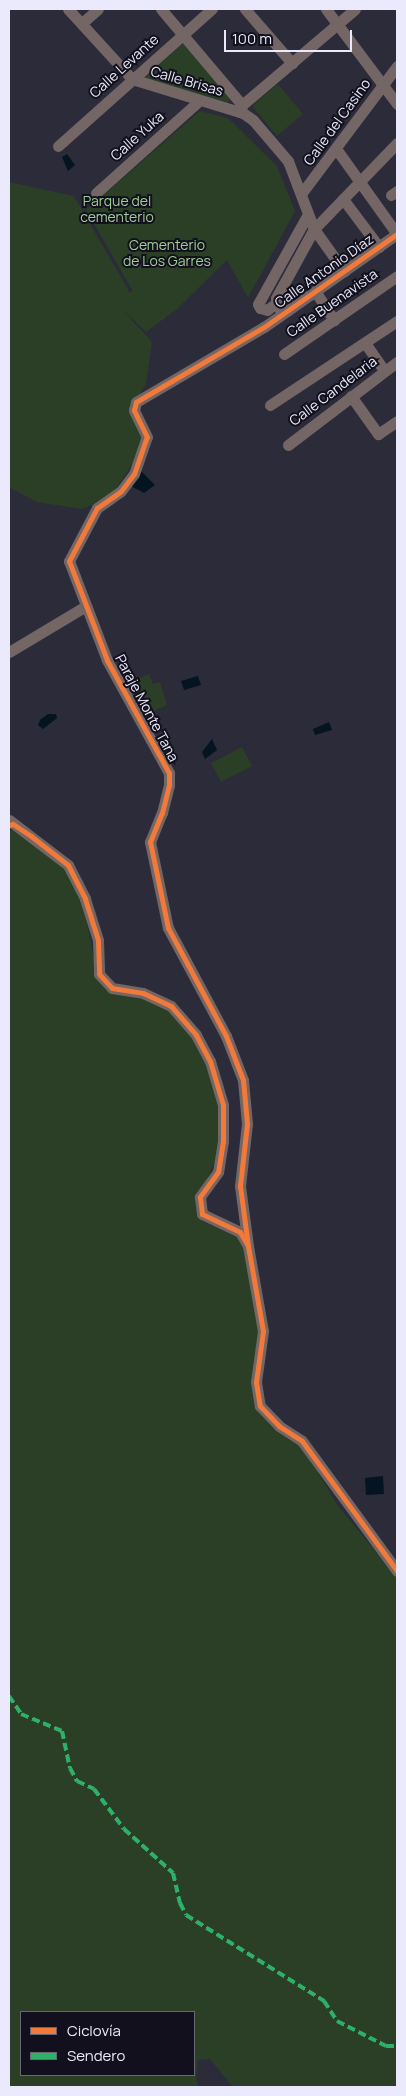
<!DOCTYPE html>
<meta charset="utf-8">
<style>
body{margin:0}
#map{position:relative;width:406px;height:2096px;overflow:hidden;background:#2c2b3a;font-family:Manrope,sans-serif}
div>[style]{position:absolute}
.green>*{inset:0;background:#2a3f26}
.water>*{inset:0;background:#041521}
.minor>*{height:11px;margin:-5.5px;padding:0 5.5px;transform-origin:5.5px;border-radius:5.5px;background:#736665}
.quiet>*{height:4px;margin-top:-2px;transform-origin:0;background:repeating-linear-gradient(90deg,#2db169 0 8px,transparent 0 12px)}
.cycleway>*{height:5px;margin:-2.5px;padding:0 2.5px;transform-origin:2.5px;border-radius:2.5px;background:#f17a3a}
span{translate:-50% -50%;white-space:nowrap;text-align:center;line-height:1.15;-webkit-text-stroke:4px #11101c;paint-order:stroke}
.street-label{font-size:14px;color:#eaeafc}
.park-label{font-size:14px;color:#a0ce93}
.frame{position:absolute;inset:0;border:10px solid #eaeafc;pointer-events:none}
.legend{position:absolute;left:20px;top:2011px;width:175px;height:65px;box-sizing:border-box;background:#11101c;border:1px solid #686776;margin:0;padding:6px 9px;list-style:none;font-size:15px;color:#eaeafc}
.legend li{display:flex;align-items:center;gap:10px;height:25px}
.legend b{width:25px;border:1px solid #686776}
.scale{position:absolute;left:224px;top:30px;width:128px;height:22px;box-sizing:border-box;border:2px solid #eaeafc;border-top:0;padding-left:6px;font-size:15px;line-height:18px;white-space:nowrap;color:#eaeafc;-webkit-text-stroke:4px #11101c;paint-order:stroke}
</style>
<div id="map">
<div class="green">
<div style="clip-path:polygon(183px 43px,230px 99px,228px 103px,144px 78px)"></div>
<div style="clip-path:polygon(278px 84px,303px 114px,277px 136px,252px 106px)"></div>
<div style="clip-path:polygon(200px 111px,228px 118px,277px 166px,295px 211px,248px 298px,227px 260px,177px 309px,146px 332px,121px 308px,152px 342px,146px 384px,131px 409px,142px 436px,135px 460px,110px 497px,82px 509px,37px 502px,9px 487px,9px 182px,74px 196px,130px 293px,132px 290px,86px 210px)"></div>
<div style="clip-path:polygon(149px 674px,153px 684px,160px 682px,167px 705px,143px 716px,125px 685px)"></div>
<div style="clip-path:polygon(242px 747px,252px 766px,221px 782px,211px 763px)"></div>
<div style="clip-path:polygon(evenodd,13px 830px,53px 858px,67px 872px,83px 904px,96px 969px,105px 990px,149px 998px,169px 1010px,193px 1038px,206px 1062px,218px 1091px,219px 1152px,197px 1203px,200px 1220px,239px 1238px,246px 1255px,260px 1324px,256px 1397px,303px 1448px,338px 1506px,397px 1577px,397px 2087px,233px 2087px,210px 2059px,198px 2060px,196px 2078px,199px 2087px,9px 2087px,9px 831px,13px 830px,21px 2012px,194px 2012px,194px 2075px,21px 2075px,21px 2012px)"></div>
</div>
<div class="water">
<div style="clip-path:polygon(67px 154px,75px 165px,68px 171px,62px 157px)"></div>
<div style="clip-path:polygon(141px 471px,155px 485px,144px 493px,131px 486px)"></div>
<div style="clip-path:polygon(198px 676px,201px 685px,184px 690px,181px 681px)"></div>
<div style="clip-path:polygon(48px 714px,56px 714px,57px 718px,43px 729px,38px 725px,40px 720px)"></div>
<div style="clip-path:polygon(329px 722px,332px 730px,315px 735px,313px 729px)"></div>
<div style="clip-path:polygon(212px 739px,217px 750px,205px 759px,202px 752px)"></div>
<div style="clip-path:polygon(383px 1476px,384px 1494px,366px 1495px,365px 1478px)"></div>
</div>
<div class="minor">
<div style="left:68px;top:9px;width:95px;rotate:47.6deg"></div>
<div style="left:132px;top:79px;width:116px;rotate:17deg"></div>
<div style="left:243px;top:113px;width:12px;rotate:35deg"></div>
<div style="left:253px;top:120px;width:54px;rotate:49.5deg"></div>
<div style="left:288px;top:161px;width:73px;rotate:69.1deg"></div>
<div style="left:314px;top:229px;width:52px;rotate:54.5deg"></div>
<div style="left:161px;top:9px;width:126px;rotate:49.8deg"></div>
<div style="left:245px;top:9px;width:72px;rotate:49deg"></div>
<div style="left:326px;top:9px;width:119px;rotate:53.2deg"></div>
<div style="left:82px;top:23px;width:21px;rotate:-41deg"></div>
<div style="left:240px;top:112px;width:7px;rotate:-74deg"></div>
<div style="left:242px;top:105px;width:148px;rotate:-40.3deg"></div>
<div style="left:58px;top:146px;width:206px;rotate:-41.7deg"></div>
<div style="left:337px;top:150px;width:103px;rotate:54.5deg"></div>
<div style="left:96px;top:193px;width:138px;rotate:-41.8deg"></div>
<div style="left:301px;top:194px;width:160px;rotate:-53.1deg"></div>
<div style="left:391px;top:195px;width:7px;rotate:-34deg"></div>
<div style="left:343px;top:199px;width:60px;rotate:53.1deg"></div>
<div style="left:315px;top:291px;width:35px;rotate:57deg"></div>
<div style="left:276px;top:303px;width:11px;rotate:142deg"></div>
<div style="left:267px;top:310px;width:7px;rotate:-164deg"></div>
<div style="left:260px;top:308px;width:4px;rotate:-117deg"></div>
<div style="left:258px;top:304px;width:101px;rotate:-60.9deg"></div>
<div style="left:287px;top:311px;width:9px;rotate:-159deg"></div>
<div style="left:279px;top:308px;width:10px;rotate:-107deg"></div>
<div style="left:276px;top:298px;width:79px;rotate:-61.2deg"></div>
<div style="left:314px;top:229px;width:120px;rotate:-46deg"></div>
<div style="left:365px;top:343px;width:33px;rotate:55deg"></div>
<div style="left:284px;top:354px;width:137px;rotate:-34.6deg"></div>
<div style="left:351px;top:396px;width:47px;rotate:54.6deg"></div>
<div style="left:378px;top:434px;width:23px;rotate:-34deg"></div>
<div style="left:270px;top:405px;width:152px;rotate:-33.5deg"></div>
<div style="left:288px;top:445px;width:137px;rotate:-37.3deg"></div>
<div style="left:9px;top:652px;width:90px;rotate:-30.9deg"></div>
<div style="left:9px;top:820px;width:74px;rotate:37.3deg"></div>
<div style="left:68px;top:865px;width:38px;rotate:63deg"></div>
<div style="left:85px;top:899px;width:43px;rotate:72.4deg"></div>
<div style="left:98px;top:940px;width:34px;rotate:88deg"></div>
<div style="left:99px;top:974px;width:19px;rotate:47deg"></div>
<div style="left:112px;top:988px;width:31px;rotate:9deg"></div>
<div style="left:143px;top:993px;width:31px;rotate:25deg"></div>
<div style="left:171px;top:1006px;width:38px;rotate:49deg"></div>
<div style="left:196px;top:1035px;width:30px;rotate:62deg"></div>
<div style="left:210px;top:1061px;width:46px;rotate:73.5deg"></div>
<div style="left:223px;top:1105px;width:36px;rotate:90deg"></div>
<div style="left:223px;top:1141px;width:31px;rotate:99deg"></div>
<div style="left:218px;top:1172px;width:31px;rotate:126deg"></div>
<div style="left:200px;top:1197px;width:17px;rotate:83deg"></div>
<div style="left:202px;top:1214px;width:42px;rotate:25.3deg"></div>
<div style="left:240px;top:1232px;width:16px;rotate:60deg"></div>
<div style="left:248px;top:1246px;width:86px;rotate:80deg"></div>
<div style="left:263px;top:1331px;width:51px;rotate:97.8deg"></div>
<div style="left:256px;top:1382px;width:24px;rotate:81deg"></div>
<div style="left:260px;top:1406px;width:28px;rotate:46deg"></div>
<div style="left:279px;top:1426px;width:27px;rotate:33deg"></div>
<div style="left:302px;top:1441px;width:161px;rotate:53.8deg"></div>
<div style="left:248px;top:1246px;width:61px;rotate:-97.6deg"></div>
<div style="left:240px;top:1186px;width:62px;rotate:-83.6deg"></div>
<div style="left:247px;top:1124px;width:44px;rotate:-95.2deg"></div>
<div style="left:243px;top:1080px;width:47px;rotate:-111.1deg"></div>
<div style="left:226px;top:1036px;width:123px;rotate:-118.2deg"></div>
<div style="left:168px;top:928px;width:88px;rotate:-101.8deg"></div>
<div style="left:150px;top:842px;width:31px;rotate:-68deg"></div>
<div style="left:162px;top:813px;width:29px;rotate:-76deg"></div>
<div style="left:169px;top:785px;width:12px;rotate:-90deg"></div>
<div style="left:169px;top:773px;width:129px;rotate:-118.8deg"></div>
<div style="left:107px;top:660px;width:106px;rotate:-111deg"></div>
<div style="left:69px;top:561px;width:60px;rotate:-62.2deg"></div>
<div style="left:97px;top:508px;width:29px;rotate:-35deg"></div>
<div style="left:121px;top:491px;width:21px;rotate:-53deg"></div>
<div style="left:134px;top:474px;width:39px;rotate:-71deg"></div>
<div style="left:147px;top:437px;width:30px;rotate:-116deg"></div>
<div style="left:134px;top:410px;width:8px;rotate:-76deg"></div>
<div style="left:136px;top:402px;width:148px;rotate:-30.4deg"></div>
<div style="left:264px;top:327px;width:162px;rotate:-35deg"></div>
</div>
<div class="quiet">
<div style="left:9px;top:1696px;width:22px;rotate:56deg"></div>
<div style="left:21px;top:1714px;width:44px;rotate:22.5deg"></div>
<div style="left:62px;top:1731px;width:38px;rotate:78deg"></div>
<div style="left:70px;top:1768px;width:15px;rotate:62deg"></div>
<div style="left:77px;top:1781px;width:19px;rotate:25deg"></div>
<div style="left:94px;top:1789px;width:50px;rotate:53.1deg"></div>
<div style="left:124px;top:1829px;width:66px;rotate:41.9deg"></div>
<div style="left:173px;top:1873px;width:31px;rotate:77deg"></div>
<div style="left:180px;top:1903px;width:13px;rotate:63deg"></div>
<div style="left:186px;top:1915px;width:163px;rotate:31.9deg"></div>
<div style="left:324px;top:2001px;width:24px;rotate:57deg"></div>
<div style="left:337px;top:2021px;width:55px;rotate:27deg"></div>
<div style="left:386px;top:2046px;width:11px"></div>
</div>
<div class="cycleway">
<div style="left:9px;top:825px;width:4px;rotate:-14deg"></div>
<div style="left:13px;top:824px;width:22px;rotate:34deg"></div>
<div style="left:31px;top:836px;width:47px;rotate:38.1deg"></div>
<div style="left:68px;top:865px;width:38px;rotate:63deg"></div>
<div style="left:85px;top:899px;width:43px;rotate:72.4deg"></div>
<div style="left:98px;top:940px;width:34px;rotate:88deg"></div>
<div style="left:99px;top:974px;width:19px;rotate:47deg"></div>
<div style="left:112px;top:988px;width:31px;rotate:9deg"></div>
<div style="left:143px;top:993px;width:31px;rotate:25deg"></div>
<div style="left:171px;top:1006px;width:38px;rotate:49deg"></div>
<div style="left:196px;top:1035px;width:30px;rotate:62deg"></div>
<div style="left:210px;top:1061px;width:46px;rotate:73.5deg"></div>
<div style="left:223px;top:1105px;width:36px;rotate:90deg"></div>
<div style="left:223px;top:1141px;width:31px;rotate:99deg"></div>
<div style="left:218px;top:1172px;width:31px;rotate:126deg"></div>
<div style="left:200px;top:1197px;width:17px;rotate:83deg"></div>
<div style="left:202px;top:1214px;width:42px;rotate:25.3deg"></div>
<div style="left:240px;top:1232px;width:16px;rotate:60deg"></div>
<div style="left:248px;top:1246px;width:86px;rotate:80deg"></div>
<div style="left:263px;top:1331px;width:51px;rotate:97.8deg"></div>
<div style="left:256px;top:1382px;width:24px;rotate:81deg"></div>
<div style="left:260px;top:1406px;width:28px;rotate:46deg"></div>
<div style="left:279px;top:1426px;width:27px;rotate:33deg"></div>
<div style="left:302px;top:1441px;width:161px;rotate:53.8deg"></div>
<div style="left:248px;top:1246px;width:61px;rotate:-97.6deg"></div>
<div style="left:240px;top:1186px;width:62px;rotate:-83.6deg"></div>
<div style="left:247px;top:1124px;width:44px;rotate:-95.2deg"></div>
<div style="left:243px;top:1080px;width:47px;rotate:-111.1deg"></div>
<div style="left:226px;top:1036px;width:123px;rotate:-118.2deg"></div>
<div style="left:168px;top:928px;width:88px;rotate:-101.8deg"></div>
<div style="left:150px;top:842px;width:31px;rotate:-68deg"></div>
<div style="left:162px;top:813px;width:29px;rotate:-76deg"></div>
<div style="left:169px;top:785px;width:12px;rotate:-90deg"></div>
<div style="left:169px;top:773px;width:129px;rotate:-118.8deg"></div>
<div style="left:107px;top:660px;width:106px;rotate:-111deg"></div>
<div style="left:69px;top:561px;width:60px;rotate:-62.2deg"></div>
<div style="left:97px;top:508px;width:29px;rotate:-35deg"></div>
<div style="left:121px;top:491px;width:21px;rotate:-53deg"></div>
<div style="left:134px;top:474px;width:39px;rotate:-71deg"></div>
<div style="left:147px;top:437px;width:30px;rotate:-116deg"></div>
<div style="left:134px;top:410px;width:8px;rotate:-76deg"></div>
<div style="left:136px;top:402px;width:148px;rotate:-30.4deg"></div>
<div style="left:264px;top:327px;width:162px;rotate:-35deg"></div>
</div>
<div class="street-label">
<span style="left:124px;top:66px;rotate:-42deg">Calle Levante</span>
<span style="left:187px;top:81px;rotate:16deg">Calle Brisas</span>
<span style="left:337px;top:122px;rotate:-54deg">Calle del Casino</span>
<span style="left:137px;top:136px;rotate:-42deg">Calle Yuka</span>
<span style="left:324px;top:271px;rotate:-35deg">Calle Antonio Díaz</span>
<span style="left:332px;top:303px;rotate:-35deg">Calle Buenavista</span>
<span style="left:333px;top:391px;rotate:-37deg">Calle Candelaria</span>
<span style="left:147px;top:708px;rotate:62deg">Paraje Monte Tana</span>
</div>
<div class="park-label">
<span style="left:117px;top:209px">Parque del<br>cementerio</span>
<span style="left:167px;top:253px">Cementerio<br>de Los Garres</span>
</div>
<div class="frame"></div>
<ul class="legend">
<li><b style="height:6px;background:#f17a3a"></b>Ciclovía</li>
<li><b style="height:6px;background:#2db169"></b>Sendero</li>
</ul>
<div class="scale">100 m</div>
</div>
